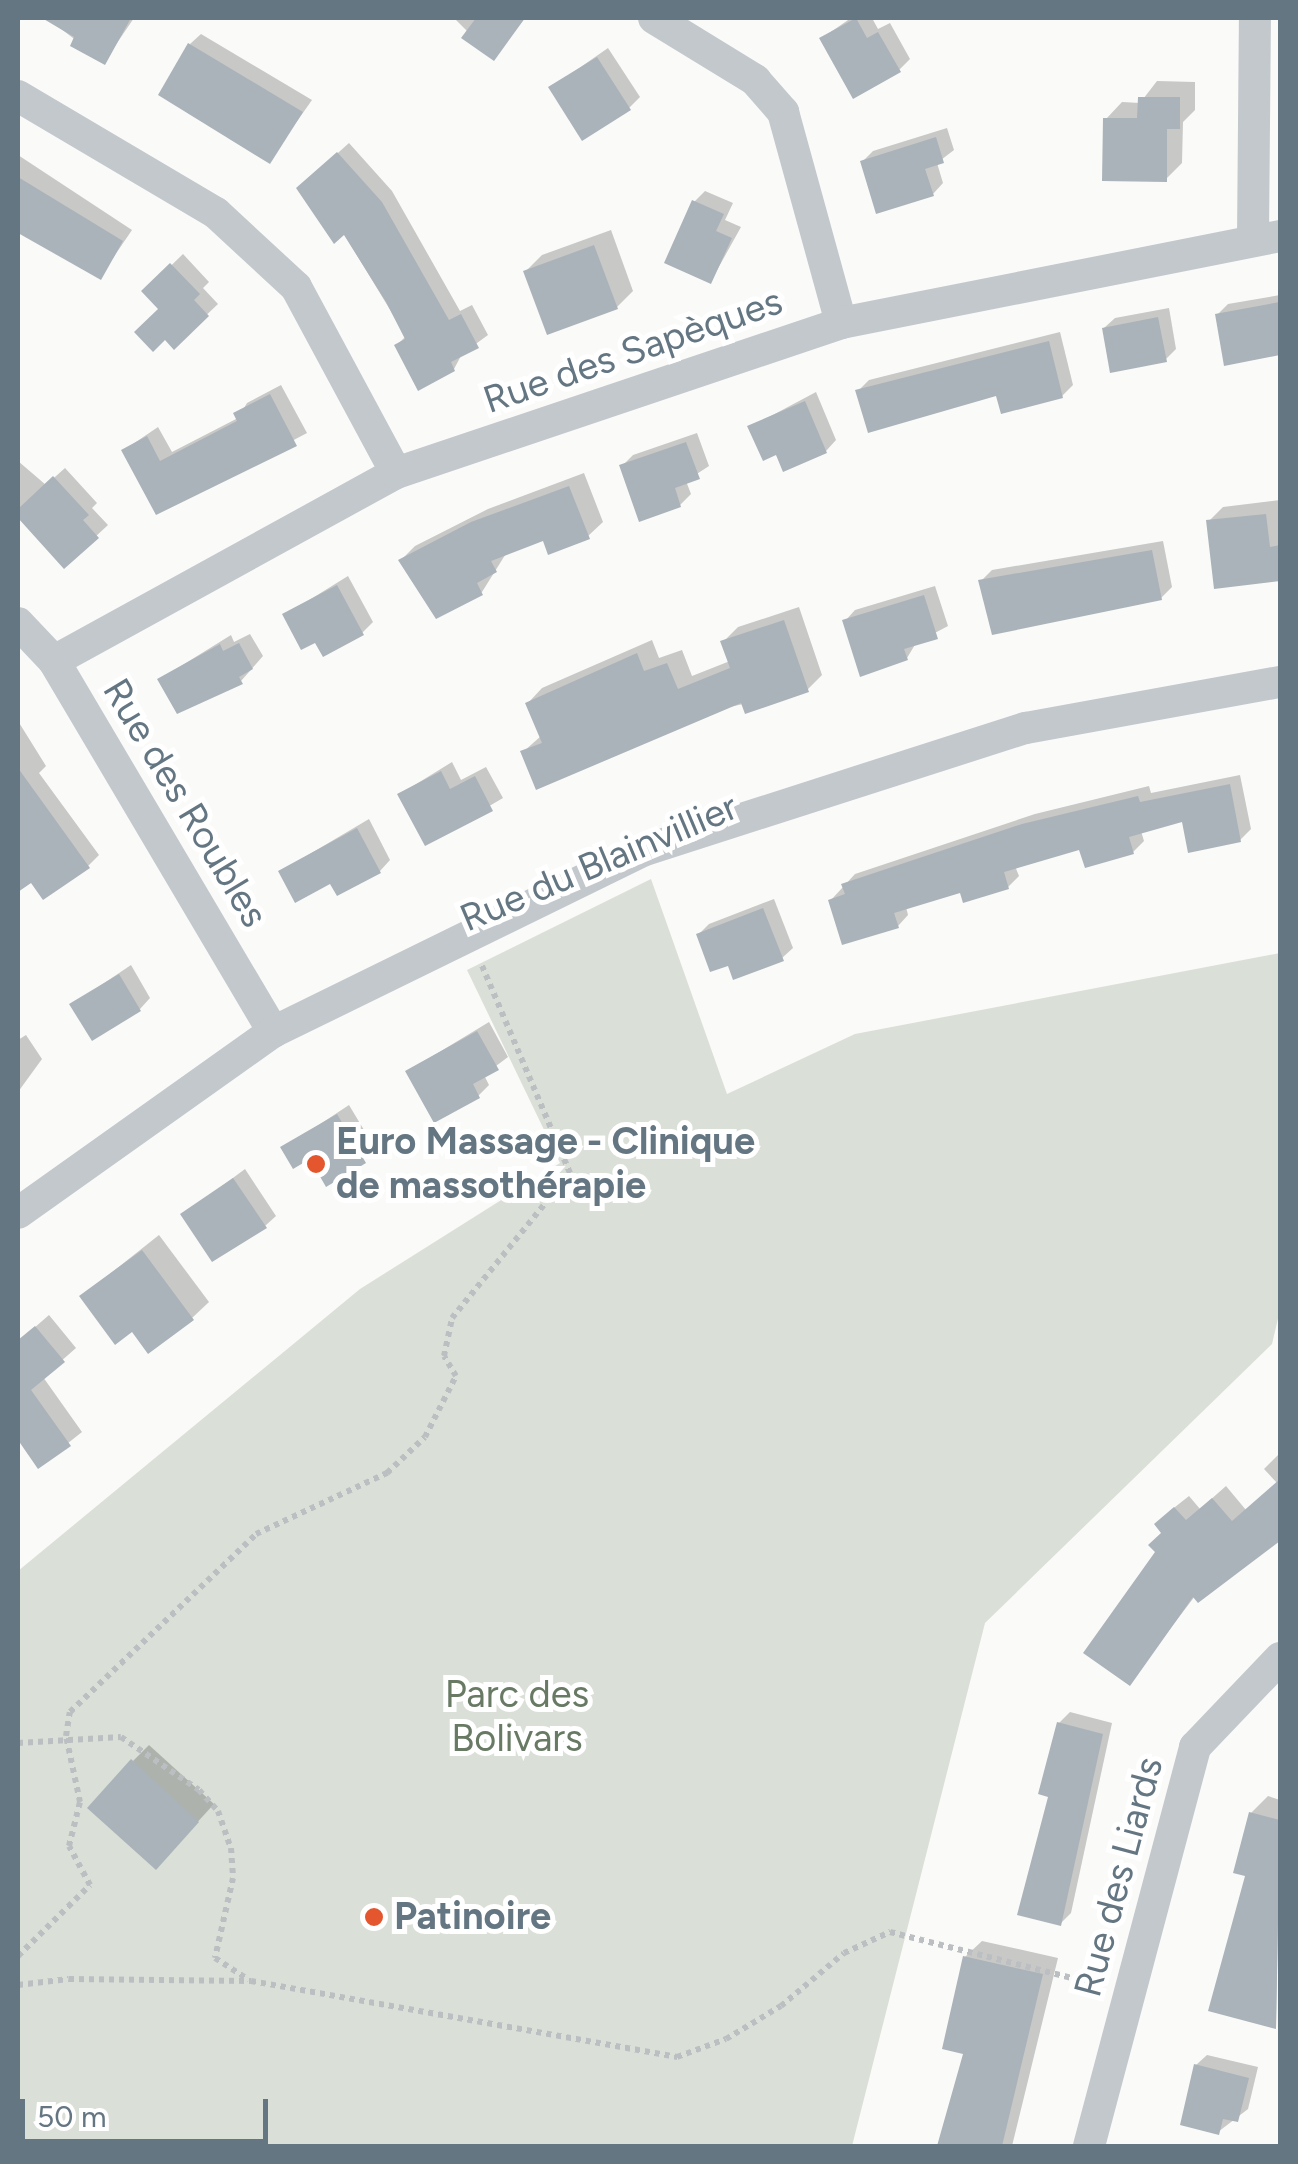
<!DOCTYPE html>
<meta charset="utf-8">
<style>
body{margin:0}
#map{position:relative;width:1298px;height:2164px;overflow:hidden;background:#fafaf8;font-family:Figtree,sans-serif}
div>[style]{position:absolute}
.green>*{inset:0;background:#dadfd7}
.shadow>*{inset:0;background:#0003}
.building>*{inset:0;background:#aab3b9}
.path>*{height:6px;margin-top:-3px;transform-origin:0;background:repeating-linear-gradient(90deg,#bbbfc2 0 5px,transparent 0 10px)}
.street>*{height:32px;margin:-16px;padding:0 16px;transform-origin:16px;border-radius:16px;background:#c3c8cc}
.dots>*{width:28px;height:28px;translate:-50% -50%;box-sizing:border-box;border:5px solid #fff;border-radius:50%}
span{translate:-50% -50%;white-space:nowrap;text-align:center;line-height:1.15;-webkit-text-stroke:10px #fff;paint-order:stroke}
.street-label{font-size:38px;color:#657683}
.poi-label{font-size:38px;color:#657683;font-weight:700}
.left{translate:0 -50%;text-align:left}
.park-label{font-size:38px;color:#687a64}
.frame{position:absolute;inset:0;border:20px solid #657683;pointer-events:none}
.scale{position:absolute;left:20px;top:2099px;width:248px;height:45px;box-sizing:border-box;border:5px solid #657683;border-top:0;padding-left:12px;font-size:30px;line-height:35px;white-space:nowrap;color:#657683;-webkit-text-stroke:8px #fff;paint-order:stroke}
</style>
<div id="map">
<div class="green">
<div style="clip-path:polygon(651px 879px,727px 1094px,855px 1034px,1280px 953px,1280px 1310px,1272px 1344px,985px 1623px,852px 2146px,18px 2146px,18px 1571px,360px 1289px,560px 1163px,467px 970px)"></div>
</div>
<div class="shadow">
<div style="clip-path:polygon(47px 18px,134px 18px,104px 62px)"></div>
<div style="clip-path:polygon(454px 18px,525px 18px,494px 58px)"></div>
<div style="clip-path:polygon(851px 18px,872px 18px,878px 29px,890px 23px,910px 59px,899px 70px,822px 38px)"></div>
<div style="clip-path:polygon(201px 34px,312px 100px,269px 161px,190px 44px)"></div>
<div style="clip-path:polygon(608px 48px,640px 97px,629px 108px,552px 87px)"></div>
<div style="clip-path:polygon(1157px 81px,1195px 82px,1195px 110px,1183px 122px,1182px 163px,1166px 179px,1106px 119px,1122px 102px,1140px 103px)"></div>
<div style="clip-path:polygon(947px 128px,954px 150px,937px 163px,943px 183px,933px 194px,862px 162px,873px 151px)"></div>
<div style="clip-path:polygon(349px 143px,392px 191px,460px 311px,472px 305px,488px 335px,462px 354px,454px 369px,397px 345px,406px 336px,310px 178px)"></div>
<div style="clip-path:polygon(18px 155px,132px 230px,100px 277px,18px 227px)"></div>
<div style="clip-path:polygon(705px 191px,733px 203px,725px 220px,741px 227px,711px 281px,694px 202px)"></div>
<div style="clip-path:polygon(611px 230px,633px 291px,617px 307px,526px 271px,542px 255px)"></div>
<div style="clip-path:polygon(183px 254px,209px 282px,203px 288px,218px 304px,174px 346px,161px 309px,145px 291px)"></div>
<div style="clip-path:polygon(1280px 295px,1280px 353px,1226px 363px,1217px 315px,1228px 304px)"></div>
<div style="clip-path:polygon(1169px 308px,1176px 349px,1165px 360px,1104px 328px,1115px 318px)"></div>
<div style="clip-path:polygon(1060px 332px,1073px 385px,1062px 396px,858px 391px,869px 380px)"></div>
<div style="clip-path:polygon(281px 385px,307px 433px,157px 512px,124px 450px,158px 427px,172px 452px,238px 418px,247px 403px)"></div>
<div style="clip-path:polygon(816px 392px,836px 440px,826px 451px,777px 452px,750px 427px)"></div>
<div style="clip-path:polygon(697px 433px,709px 466px,686px 481px,691px 494px,680px 505px,622px 466px,633px 455px)"></div>
<div style="clip-path:polygon(18px 461px,46px 485px,65px 468px,97px 503px,92px 508px,108px 525px,64px 566px,18px 515px)"></div>
<div style="clip-path:polygon(584px 473px,603px 522px,588px 536px,544px 537px,507px 552px,482px 592px,437px 616px,401px 560px,415px 546px,488px 509px)"></div>
<div style="clip-path:polygon(1280px 500px,1280px 578px,1216px 586px,1209px 521px,1223px 507px)"></div>
<div style="clip-path:polygon(1163px 541px,1172px 587px,1161px 598px,981px 581px,992px 570px)"></div>
<div style="clip-path:polygon(348px 576px,373px 622px,362px 633px,316px 639px,285px 615px)"></div>
<div style="clip-path:polygon(935px 586px,948px 626px,916px 643px,907px 658px,845px 621px,855px 610px)"></div>
<div style="clip-path:polygon(799px 607px,822px 675px,807px 690px,523px 752px,541px 736px,528px 703px,542px 688px,652px 640px,659px 658px,682px 650px,692px 676px,730px 661px,723px 642px,738px 627px)"></div>
<div style="clip-path:polygon(250px 634px,263px 656px,241px 681px,160px 679px,231px 635px,234px 642px)"></div>
<div style="clip-path:polygon(18px 721px,46px 766px,39px 773px,99px 855px,88px 866px,24px 885px,18px 875px)"></div>
<div style="clip-path:polygon(452px 762px,461px 780px,486px 767px,503px 798px,426px 843px,400px 794px)"></div>
<div style="clip-path:polygon(1240px 775px,1251px 829px,1240px 840px,1184px 819px,1141px 831px,1144px 841px,1133px 852px,1081px 847px,1015px 866px,1019px 876px,1008px 887px,962px 890px,906px 907px,908px 915px,898px 926px,831px 900px,855px 874px,1035px 814px,1149px 786px,1151px 793px)"></div>
<div style="clip-path:polygon(369px 819px,390px 860px,380px 871px,331px 881px,281px 871px)"></div>
<div style="clip-path:polygon(774px 899px,793px 948px,782px 958px,698px 935px,709px 924px)"></div>
<div style="clip-path:polygon(131px 965px,150px 998px,140px 1009px,73px 1004px)"></div>
<div style="clip-path:polygon(489px 1022px,508px 1057px,484px 1075px,489px 1085px,478px 1096px,408px 1071px)"></div>
<div style="clip-path:polygon(26px 1035px,42px 1059px,18px 1092px,18px 1040px)"></div>
<div style="clip-path:polygon(349px 1105px,376px 1150px,326px 1183px,311px 1156px,284px 1148px)"></div>
<div style="clip-path:polygon(245px 1169px,276px 1216px,265px 1226px,183px 1215px)"></div>
<div style="clip-path:polygon(159px 1235px,209px 1302px,192px 1318px,132px 1329px,82px 1296px)"></div>
<div style="clip-path:polygon(49px 1315px,76px 1348px,43px 1377px,82px 1432px,39px 1466px,18px 1436px,18px 1342px)"></div>
<div style="clip-path:polygon(1280px 1453px,1280px 1532px,1195px 1596px,1129px 1683px,1170px 1511px,1189px 1496px,1200px 1509px,1226px 1486px,1246px 1510px,1277px 1483px,1264px 1469px)"></div>
<div style="clip-path:polygon(1070px 1712px,1112px 1723px,1071px 1913px,1060px 1924px,1059px 1723px)"></div>
<div style="clip-path:polygon(149px 1745px,214px 1804px,172px 1850px,133px 1761px)"></div>
<div style="clip-path:polygon(1268px 1796px,1280px 1800px,1276px 2026px,1248px 1874px,1251px 1813px)"></div>
<div style="clip-path:polygon(982px 1941px,1058px 1958px,1012px 2146px,940px 2146px,966px 2052px,965px 1957px)"></div>
<div style="clip-path:polygon(1207px 2055px,1258px 2067px,1248px 2109px,1218px 2132px,1196px 2065px)"></div>
</div>
<div class="building">
<div style="clip-path:polygon(42px 18px,131px 18px,105px 65px,70px 46px,74px 37px)"></div>
<div style="clip-path:polygon(476px 18px,525px 18px,494px 61px,461px 38px)"></div>
<div style="clip-path:polygon(856px 18px,867px 38px,878px 32px,901px 72px,853px 99px,819px 38px)"></div>
<div style="clip-path:polygon(188px 43px,303px 112px,270px 164px,158px 95px)"></div>
<div style="clip-path:polygon(597px 57px,631px 110px,582px 141px,548px 87px)"></div>
<div style="clip-path:polygon(1138px 97px,1180px 97px,1180px 129px,1167px 129px,1167px 182px,1102px 181px,1103px 118px,1137px 118px)"></div>
<div style="clip-path:polygon(936px 137px,944px 163px,925px 169px,934px 196px,876px 214px,860px 161px)"></div>
<div style="clip-path:polygon(337px 152px,382px 202px,449px 320px,461px 314px,479px 348px,451px 362px,455px 371px,418px 391px,394px 345px,405px 339px,386px 302px,344px 235px,334px 244px,296px 188px)"></div>
<div style="clip-path:polygon(18px 177px,123px 241px,101px 280px,18px 233px)"></div>
<div style="clip-path:polygon(692px 200px,724px 214px,716px 231px,732px 238px,711px 284px,664px 263px)"></div>
<div style="clip-path:polygon(594px 245px,618px 309px,547px 335px,523px 271px)"></div>
<div style="clip-path:polygon(170px 263px,200px 294px,194px 300px,209px 316px,174px 350px,165px 340px,153px 352px,134px 332px,158px 309px,141px 291px)"></div>
<div style="clip-path:polygon(1280px 302px,1280px 355px,1224px 366px,1215px 314px)"></div>
<div style="clip-path:polygon(1158px 317px,1167px 362px,1110px 373px,1102px 328px)"></div>
<div style="clip-path:polygon(1049px 341px,1063px 398px,1001px 414px,996px 396px,868px 433px,855px 390px)"></div>
<div style="clip-path:polygon(270px 394px,297px 446px,156px 515px,121px 450px,147px 436px,160px 461px,237px 421px,233px 413px)"></div>
<div style="clip-path:polygon(805px 401px,827px 453px,783px 472px,776px 455px,763px 461px,747px 426px)"></div>
<div style="clip-path:polygon(686px 442px,700px 479px,675px 488px,681px 507px,639px 522px,619px 465px)"></div>
<div style="clip-path:polygon(53px 476px,89px 515px,83px 520px,99px 538px,64px 569px,18px 518px,18px 509px)"></div>
<div style="clip-path:polygon(569px 486px,590px 539px,548px 555px,543px 541px,491px 561px,497px 572px,477px 583px,483px 595px,436px 619px,398px 560px,471px 522px)"></div>
<div style="clip-path:polygon(1266px 514px,1270px 547px,1280px 545px,1280px 581px,1214px 589px,1206px 520px)"></div>
<div style="clip-path:polygon(1152px 550px,1162px 600px,992px 635px,978px 580px)"></div>
<div style="clip-path:polygon(337px 585px,364px 635px,323px 657px,315px 643px,301px 650px,282px 614px)"></div>
<div style="clip-path:polygon(924px 595px,938px 639px,904px 649px,908px 660px,860px 677px,842px 620px)"></div>
<div style="clip-path:polygon(784px 620px,809px 692px,745px 714px,741px 703px,536px 790px,520px 751px,542px 743px,525px 703px,637px 653px,644px 671px,667px 663px,678px 689px,730px 668px,720px 641px)"></div>
<div style="clip-path:polygon(239px 643px,253px 669px,239px 677px,243px 684px,177px 714px,157px 679px,220px 644px,223px 651px)"></div>
<div style="clip-path:polygon(18px 768px,90px 868px,43px 900px,31px 883px,18px 892px)"></div>
<div style="clip-path:polygon(441px 771px,450px 789px,475px 776px,493px 811px,425px 846px,397px 794px)"></div>
<div style="clip-path:polygon(1230px 784px,1241px 842px,1188px 853px,1182px 822px,1129px 837px,1134px 854px,1085px 868px,1079px 850px,1004px 872px,1009px 889px,963px 903px,960px 893px,894px 913px,899px 928px,842px 945px,828px 900px,845px 894px,841px 884px,1022px 824px,1138px 796px,1140px 802px)"></div>
<div style="clip-path:polygon(357px 828px,381px 873px,337px 896px,330px 884px,295px 903px,278px 871px)"></div>
<div style="clip-path:polygon(763px 908px,784px 961px,733px 980px,728px 966px,710px 972px,696px 934px)"></div>
<div style="clip-path:polygon(119px 974px,141px 1011px,92px 1041px,69px 1004px)"></div>
<div style="clip-path:polygon(477px 1031px,499px 1070px,473px 1084px,480px 1098px,434px 1123px,405px 1071px)"></div>
<div style="clip-path:polygon(337px 1114px,366px 1163px,326px 1187px,310px 1159px,293px 1169px,280px 1147px)"></div>
<div style="clip-path:polygon(233px 1178px,267px 1228px,212px 1262px,180px 1214px)"></div>
<div style="clip-path:polygon(142px 1250px,194px 1320px,148px 1354px,132px 1332px,115px 1345px,79px 1296px)"></div>
<div style="clip-path:polygon(35px 1326px,65px 1362px,31px 1390px,71px 1446px,38px 1469px,18px 1440px,18px 1340px)"></div>
<div style="clip-path:polygon(1280px 1479px,1280px 1541px,1198px 1603px,1193px 1597px,1130px 1686px,1083px 1653px,1155px 1552px,1148px 1545px,1161px 1533px,1154px 1524px,1174px 1507px,1186px 1520px,1212px 1498px,1232px 1521px)"></div>
<div style="clip-path:polygon(1057px 1722px,1103px 1734px,1061px 1926px,1017px 1915px,1048px 1797px,1038px 1794px)"></div>
<div style="clip-path:polygon(131px 1759px,199px 1822px,156px 1870px,87px 1808px)"></div>
<div style="clip-path:polygon(1249px 1812px,1280px 1820px,1276px 2029px,1208px 2011px,1245px 1876px,1233px 1873px)"></div>
<div style="clip-path:polygon(963px 1956px,1043px 1974px,1002px 2146px,937px 2146px,963px 2054px,942px 2049px)"></div>
<div style="clip-path:polygon(1194px 2064px,1249px 2078px,1238px 2122px,1223px 2119px,1219px 2135px,1180px 2125px)"></div>
</div>
<div class="path">
<div style="left:18px;top:1743px;width:103px;rotate:-3.3deg"></div>
<div style="left:121px;top:1737px;width:94px;rotate:34.2deg"></div>
<div style="left:199px;top:1790px;width:28px;rotate:48deg"></div>
<div style="left:218px;top:1811px;width:39px;rotate:71deg"></div>
<div style="left:231px;top:1848px;width:30px;rotate:86deg"></div>
<div style="left:233px;top:1878px;width:82px;rotate:102.7deg"></div>
<div style="left:215px;top:1958px;width:40px;rotate:32.9deg"></div>
<div style="left:18px;top:1956px;width:101px;rotate:-44.6deg"></div>
<div style="left:90px;top:1885px;width:44px;rotate:-118.3deg"></div>
<div style="left:69px;top:1846px;width:45px;rotate:-76deg"></div>
<div style="left:80px;top:1802px;width:67px;rotate:-102deg"></div>
<div style="left:66px;top:1736px;width:24px;rotate:-81deg"></div>
<div style="left:70px;top:1712px;width:257px;rotate:-43.7deg"></div>
<div style="left:256px;top:1534px;width:145px;rotate:-25deg"></div>
<div style="left:387px;top:1473px;width:52px;rotate:-43.5deg"></div>
<div style="left:425px;top:1437px;width:68px;rotate:-63.1deg"></div>
<div style="left:456px;top:1376px;width:23px;rotate:-121deg"></div>
<div style="left:444px;top:1356px;width:39px;rotate:-78deg"></div>
<div style="left:452px;top:1318px;width:187px;rotate:-50.9deg"></div>
<div style="left:570px;top:1173px;width:228px;rotate:-113deg"></div>
<div style="left:18px;top:1985px;width:51px;rotate:-6.7deg"></div>
<div style="left:69px;top:1979px;width:182px;rotate:0.6deg"></div>
<div style="left:251px;top:1981px;width:433px;rotate:10.1deg"></div>
<div style="left:677px;top:2057px;width:52px;rotate:-20.2deg"></div>
<div style="left:726px;top:2039px;width:64px;rotate:-31deg"></div>
<div style="left:781px;top:2006px;width:82px;rotate:-40.1deg"></div>
<div style="left:844px;top:1953px;width:51px;rotate:-24.5deg"></div>
<div style="left:890px;top:1932px;width:217px;rotate:14.2deg"></div>
</div>
<div class="street">
<div style="left:654px;top:18px;width:119px;rotate:31.5deg"></div>
<div style="left:755px;top:80px;width:43px;rotate:48.8deg"></div>
<div style="left:783px;top:112px;width:219px;rotate:74.6deg"></div>
<div style="left:18px;top:96px;width:230px;rotate:30.6deg"></div>
<div style="left:216px;top:213px;width:109px;rotate:42.8deg"></div>
<div style="left:296px;top:287px;width:211px;rotate:61.7deg"></div>
<div style="left:1253px;top:238px;width:220px;rotate:-89.5deg"></div>
<div style="left:18px;top:623px;width:52px;rotate:46.5deg"></div>
<div style="left:54px;top:661px;width:431px;rotate:59.4deg"></div>
<div style="left:54px;top:661px;width:390px;rotate:-28.8deg"></div>
<div style="left:396px;top:473px;width:470px;rotate:-18.6deg"></div>
<div style="left:841px;top:323px;width:448px;rotate:-11.2deg"></div>
<div style="left:18px;top:1213px;width:313px;rotate:-35.4deg"></div>
<div style="left:273px;top:1032px;width:414px;rotate:-26.1deg"></div>
<div style="left:645px;top:850px;width:400px;rotate:-17.8deg"></div>
<div style="left:1026px;top:728px;width:258px;rotate:-10.3deg"></div>
<div style="left:1089px;top:2146px;width:413px;rotate:-75.1deg"></div>
<div style="left:1195px;top:1747px;width:123px;rotate:-46.3deg"></div>
</div>
<div class="dots">
<div style="left:316px;top:1164px;background:#e4572e"></div>
<div style="left:374px;top:1917px;background:#e4572e"></div>
</div>
<div class="street-label">
<span style="left:633px;top:351px;rotate:-19deg">Rue des Sapèques</span>
<span style="left:185px;top:803px;rotate:59deg">Rue des Roubles</span>
<span style="left:599px;top:863px;rotate:-23deg">Rue du Blainvillier</span>
<span style="left:1119px;top:1877px;rotate:-75deg">Rue des Liards</span>
</div>
<div class="poi-label">
<span class="left" style="left:336px;top:1164px">Euro Massage - Clinique<br>de massothérapie</span>
<span class="left" style="left:394px;top:1917px">Patinoire</span>
</div>
<div class="park-label">
<span style="left:517px;top:1717px">Parc des<br>Bolivars</span>
</div>
<div class="frame"></div>
<div class="scale">50 m</div>
</div>
